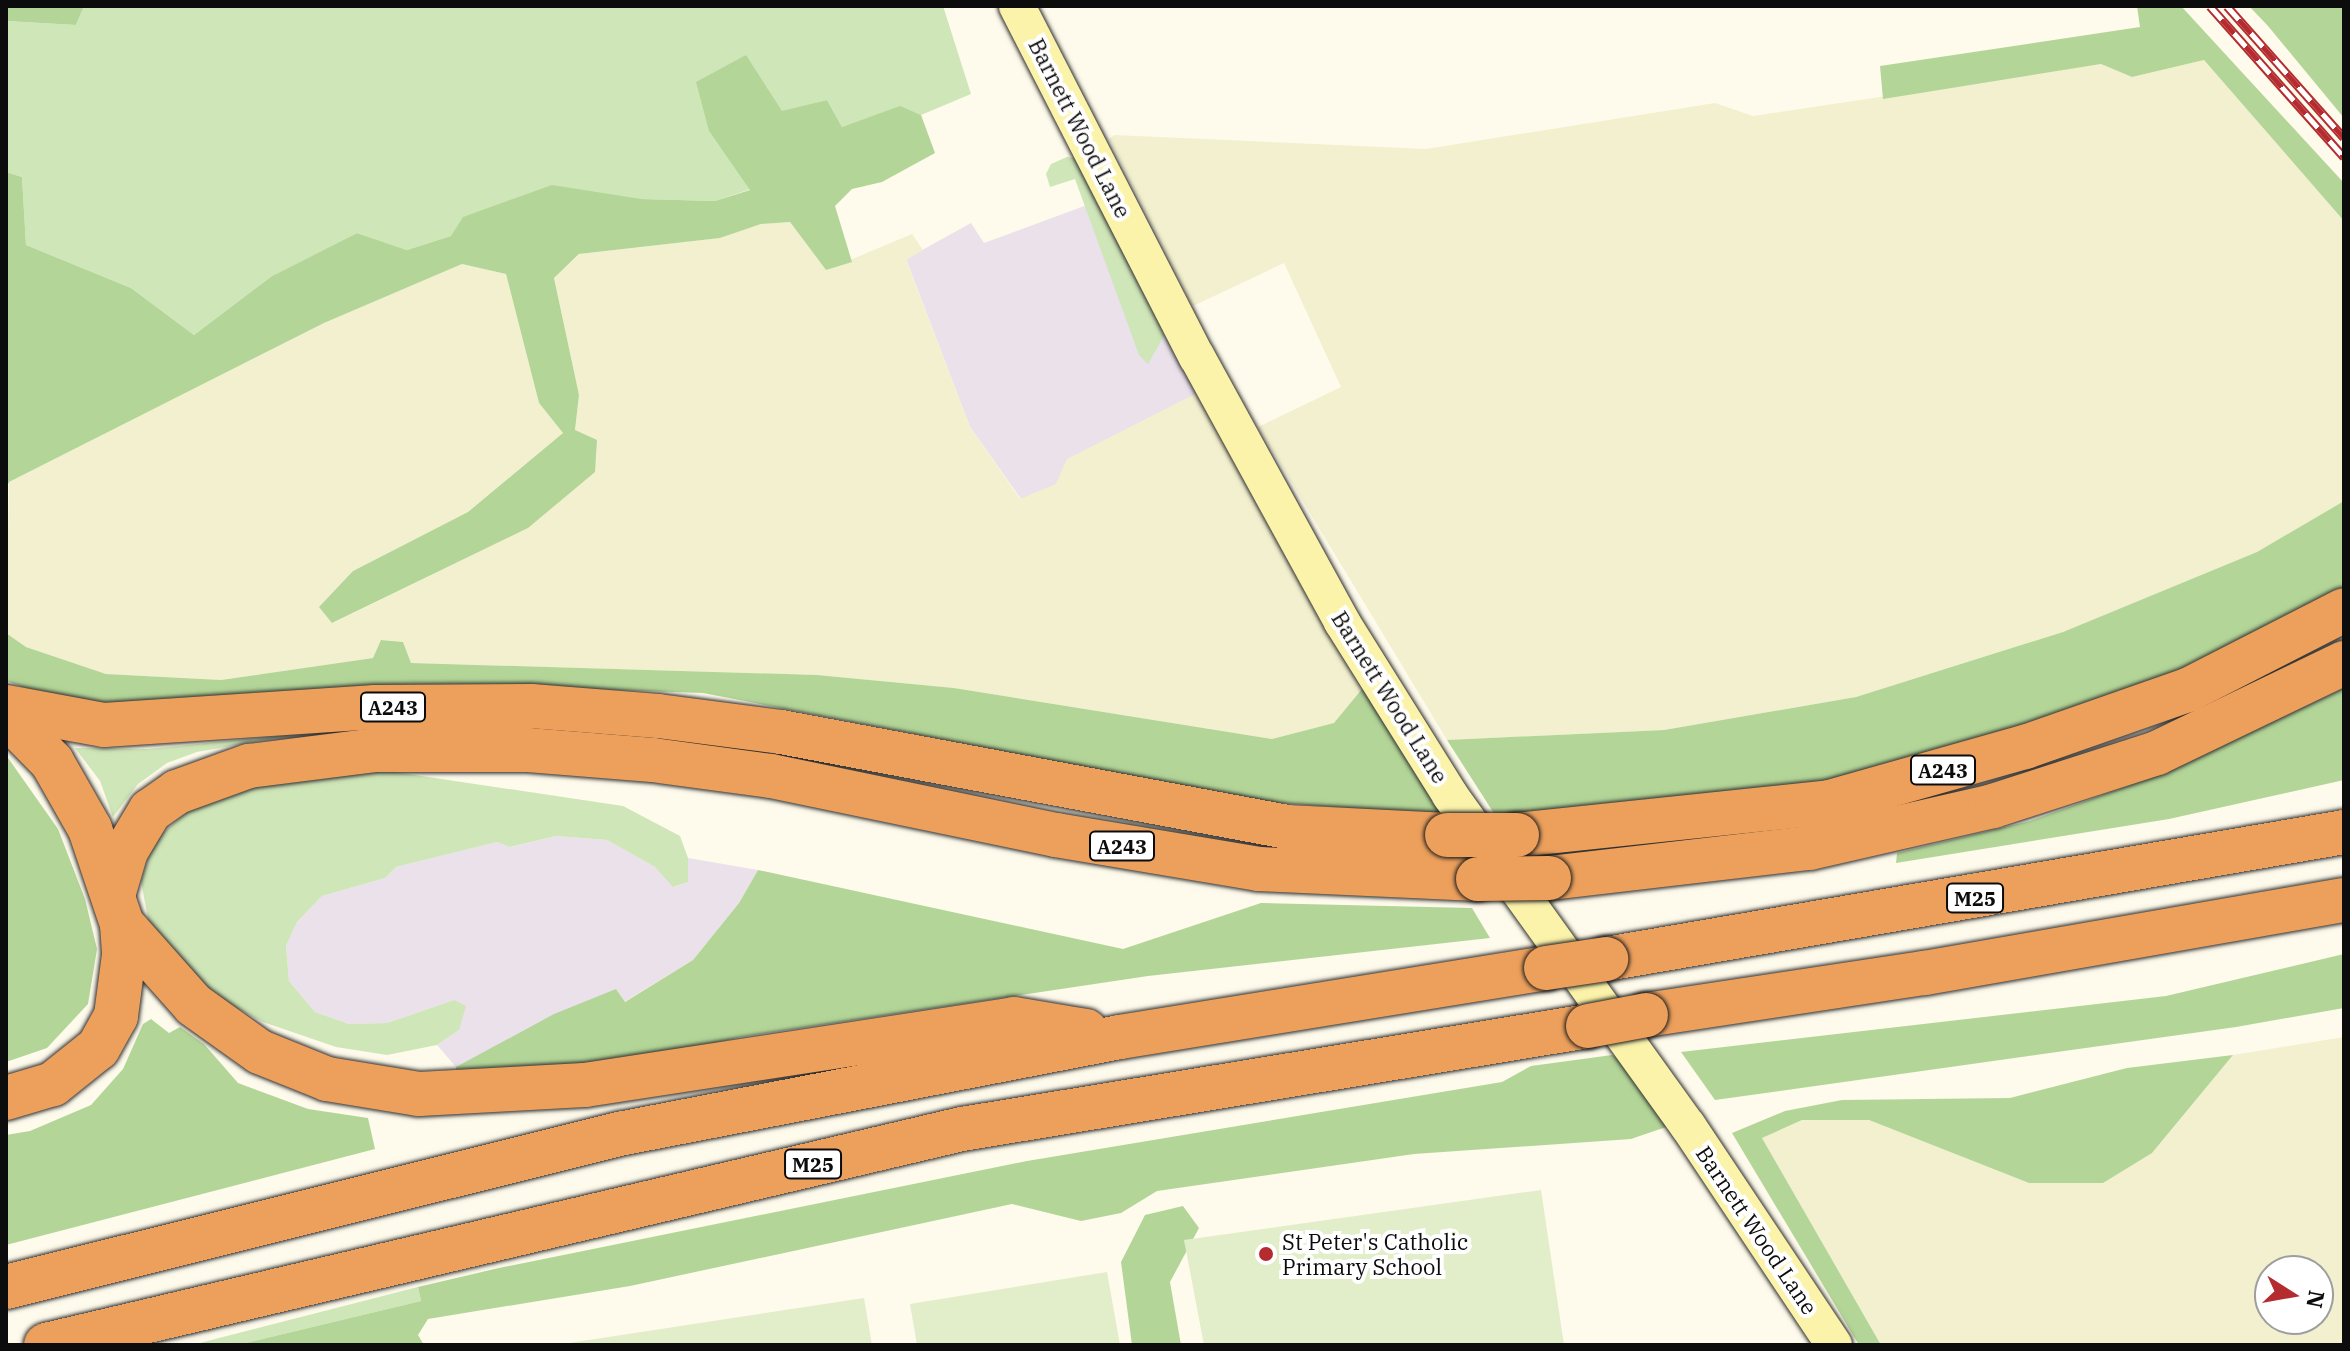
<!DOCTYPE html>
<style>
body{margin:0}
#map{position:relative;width:2350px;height:1351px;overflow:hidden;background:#fefbec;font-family:"IBM Plex Serif",serif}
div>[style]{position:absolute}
.industrial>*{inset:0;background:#eae1eb}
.farmland>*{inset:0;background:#f2f0ce}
.green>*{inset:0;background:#cfe6b8}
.forest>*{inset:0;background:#b3d698}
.pitch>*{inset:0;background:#e1eec9}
.roads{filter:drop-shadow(0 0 2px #2e2e2e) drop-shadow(0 0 2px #2e2e2e)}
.secondary>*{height:36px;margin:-18px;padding:0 18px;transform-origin:18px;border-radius:18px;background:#fbf3aa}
.highway>*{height:44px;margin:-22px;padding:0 22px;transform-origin:22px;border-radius:22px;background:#eda05c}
.rail>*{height:9px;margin-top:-4.5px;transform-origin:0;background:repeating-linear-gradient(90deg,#fff 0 18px,#b42c30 0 36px);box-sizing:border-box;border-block:2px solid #b42c30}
.bridges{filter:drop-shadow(0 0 2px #1d1d1d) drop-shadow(0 0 2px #1d1d1d)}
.highway-bridge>*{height:44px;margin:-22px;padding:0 22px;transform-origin:22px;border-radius:22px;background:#eda05c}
.dots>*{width:22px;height:22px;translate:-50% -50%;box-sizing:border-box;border:4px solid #fff;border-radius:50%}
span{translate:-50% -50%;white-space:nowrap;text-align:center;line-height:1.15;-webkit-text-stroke:8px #fff;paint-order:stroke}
.shield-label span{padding:2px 6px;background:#fff;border:2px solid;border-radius:6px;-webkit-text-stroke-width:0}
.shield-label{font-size:20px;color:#0c0c0c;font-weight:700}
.street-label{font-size:22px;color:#0c0c0c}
.poi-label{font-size:22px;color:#0c0c0c}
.left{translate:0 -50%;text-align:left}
.frame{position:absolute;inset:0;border:8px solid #0c0c0c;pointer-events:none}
.north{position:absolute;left:2254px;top:1255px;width:80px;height:80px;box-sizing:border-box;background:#fff;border:2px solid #9e9e9e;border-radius:50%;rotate:101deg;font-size:22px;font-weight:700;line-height:32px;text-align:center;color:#0c0c0c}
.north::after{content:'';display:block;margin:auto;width:28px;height:36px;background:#b42c30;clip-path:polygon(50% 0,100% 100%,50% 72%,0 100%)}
</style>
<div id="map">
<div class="industrial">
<div style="clip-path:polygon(1106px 198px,1197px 393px,1057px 484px,1021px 499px,970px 427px,906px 259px,971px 223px,984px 243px)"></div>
<div style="clip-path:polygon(556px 836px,607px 840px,655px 867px,674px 887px,687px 882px,688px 858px,758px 870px,739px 903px,693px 960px,624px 1002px,617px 990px,456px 1067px,437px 1045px,459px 1030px,454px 1000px,387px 1023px,349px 1024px,315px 1012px,289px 981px,286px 946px,297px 922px,322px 896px,385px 878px,396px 867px,497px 842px,511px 847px)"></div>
</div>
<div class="farmland">
<div style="clip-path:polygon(2204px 60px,2344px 221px,2344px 501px,2257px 552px,2063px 632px,1856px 697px,1664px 730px,1447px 740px,1258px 427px,1341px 387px,1284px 263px,1193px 306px,1109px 139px,1114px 135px,1426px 149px,1715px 103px,1753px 116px,2101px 64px,2132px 77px)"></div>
<div style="clip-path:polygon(790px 222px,826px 270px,912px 234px,923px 250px,906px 260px,970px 427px,1020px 499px,1056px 484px,1067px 459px,1197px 393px,1362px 689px,1335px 723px,1272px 739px,954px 688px,817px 675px,411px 663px,403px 642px,382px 640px,373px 658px,221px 680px,106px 674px,26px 647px,6px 633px,9px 482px,324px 323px,462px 264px,506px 274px,539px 403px,563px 433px,468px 512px,353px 571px,333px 623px,528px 528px,575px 431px,579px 395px,554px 278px,580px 254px,720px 238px,761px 224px)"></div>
<div style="clip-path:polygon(evenodd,2344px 1037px,2344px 1345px,1881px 1345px,1762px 1138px,1802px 1120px,1869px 1120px,2029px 1183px,2152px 1153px,2233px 1055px,2344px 1037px,2270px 1271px,2318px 1271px,2318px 1319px,2270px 1319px,2270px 1271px)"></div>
</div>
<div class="green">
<div style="clip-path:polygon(84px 6px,943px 6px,971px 94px,921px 115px,900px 107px,842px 127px,827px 100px,782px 112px,745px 55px,709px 131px,751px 189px,715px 201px,641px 199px,451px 236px,407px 250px,357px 233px,272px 276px,194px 335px,131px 288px,26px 245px,22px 177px,6px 172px,6px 21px,76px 25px)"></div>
<div style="clip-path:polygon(1067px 157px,1086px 159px,1165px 334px,1148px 364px,1139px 355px,1075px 179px,1050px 187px,1046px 174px,1051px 164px)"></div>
<div style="clip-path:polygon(299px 734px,197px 752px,167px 763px,138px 784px,113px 817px,100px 781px,75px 748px,147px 749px)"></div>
<div style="clip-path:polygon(368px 768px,623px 806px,680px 836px,688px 858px,688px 882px,673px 887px,655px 867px,607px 840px,556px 836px,510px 847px,497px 842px,396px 867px,385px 878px,322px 896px,297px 922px,286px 946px,289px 981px,315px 1012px,349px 1024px,387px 1023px,454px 1000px,466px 1006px,459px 1030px,437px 1045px,387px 1055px,336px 1047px,263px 1022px,203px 990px,149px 924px,141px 881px,154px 840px,186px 813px,226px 794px,284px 777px)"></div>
<div style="clip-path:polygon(418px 1287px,421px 1301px,237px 1345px,192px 1345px)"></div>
</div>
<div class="forest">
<div style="clip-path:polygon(6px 6px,84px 6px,76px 25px,6px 21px)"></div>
<div style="clip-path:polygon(2137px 6px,2181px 6px,2344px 183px,2344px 221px,2204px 60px,2132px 77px,2101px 64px,1883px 99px,1880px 66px,2140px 27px)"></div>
<div style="clip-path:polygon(2249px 6px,2344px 6px,2344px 118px,2268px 26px)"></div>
<div style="clip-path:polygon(746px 55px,782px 111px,827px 100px,842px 127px,900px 106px,921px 115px,935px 153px,882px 182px,852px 189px,835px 206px,852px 262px,826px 270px,790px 222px,761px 224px,720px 238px,579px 254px,554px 278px,579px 395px,575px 430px,597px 440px,595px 472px,528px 528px,332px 623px,319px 607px,353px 571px,468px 512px,563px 433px,539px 403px,506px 274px,462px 264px,324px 323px,9px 482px,6px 489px,6px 172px,22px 177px,26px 245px,131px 288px,194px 335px,272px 276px,357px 233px,407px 250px,451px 236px,463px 217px,552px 185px,641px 199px,715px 201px,750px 190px,709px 131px,696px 82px)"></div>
<div style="clip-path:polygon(2344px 501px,2344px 596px,2140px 697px,1906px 766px,1692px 804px,1495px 815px,1447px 740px,1664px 730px,1856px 697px,2063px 632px,2257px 552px)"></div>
<div style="clip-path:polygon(6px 633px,26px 647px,106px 674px,221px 680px,373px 658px,381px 640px,403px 642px,411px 663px,817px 675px,954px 688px,1272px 739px,1334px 723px,1362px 689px,1383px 712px,1445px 815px,1266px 802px,703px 693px,525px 687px,115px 705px,66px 702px,6px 681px)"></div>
<div style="clip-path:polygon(2344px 688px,2344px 780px,2169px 819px,1896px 863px,1897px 853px,2030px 821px,2161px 774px)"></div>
<div style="clip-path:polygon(6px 755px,58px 829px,85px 899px,97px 949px,88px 1004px,47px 1048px,6px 1062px)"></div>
<div style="clip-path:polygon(758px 870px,1123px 949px,1261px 903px,1472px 908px,1490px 938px,1148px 976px,741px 1037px,665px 1055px,457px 1076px,456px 1067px,554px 1014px,616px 989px,625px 1002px,693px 960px,739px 903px)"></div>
<div style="clip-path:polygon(2344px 954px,2344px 1008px,2236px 1027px,1715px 1100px,1681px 1052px,2166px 996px)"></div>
<div style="clip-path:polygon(151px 1019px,169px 1033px,180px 1027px,204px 1044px,238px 1083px,308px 1109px,368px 1118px,375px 1149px,6px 1245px,6px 1135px,30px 1131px,91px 1105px,123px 1069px,143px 1024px)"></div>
<div style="clip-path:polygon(1612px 1055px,1632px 1066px,1669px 1126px,1631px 1139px,1414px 1154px,1157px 1191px,1121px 1213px,1081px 1221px,1012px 1204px,630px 1286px,428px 1319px,418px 1335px,424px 1345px,237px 1345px,421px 1301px,418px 1287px,499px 1268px,1027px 1161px,1502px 1082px,1531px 1066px)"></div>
<div style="clip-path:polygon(2233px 1055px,2152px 1153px,2103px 1183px,2029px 1183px,1869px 1120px,1802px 1120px,1762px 1138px,1881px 1345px,1859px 1345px,1732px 1133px,1785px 1111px,1842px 1100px,2010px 1098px,2127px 1068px)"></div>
<div style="clip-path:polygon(1183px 1206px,1199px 1228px,1170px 1282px,1181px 1345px,1132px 1345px,1121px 1262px,1145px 1215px)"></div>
</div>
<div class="pitch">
<div style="clip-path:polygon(1541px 1190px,1564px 1345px,1204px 1345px,1184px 1240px)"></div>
<div style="clip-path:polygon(1107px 1272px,1120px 1345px,917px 1345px,910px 1304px)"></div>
<div style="clip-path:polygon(864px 1298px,872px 1345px,556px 1345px)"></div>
</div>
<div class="roads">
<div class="secondary">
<div style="left:1017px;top:6px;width:394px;rotate:62.9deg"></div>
<div style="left:1197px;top:357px;width:302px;rotate:61.3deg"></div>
<div style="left:1342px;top:622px;width:204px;rotate:58deg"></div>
<div style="left:1450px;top:795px;width:408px;rotate:54.3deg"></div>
<div style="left:1688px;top:1126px;width:263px;rotate:56.3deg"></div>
</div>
<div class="highway">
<div style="left:6px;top:707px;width:100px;rotate:10.4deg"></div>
<div style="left:104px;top:725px;width:272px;rotate:-3.8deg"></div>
<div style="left:375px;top:707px;width:156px;rotate:-0.4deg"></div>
<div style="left:531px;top:706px;width:127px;rotate:4.5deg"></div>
<div style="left:658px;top:716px;width:124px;rotate:7.4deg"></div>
<div style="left:781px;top:732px;width:515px;rotate:10.63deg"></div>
<div style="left:1287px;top:827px;width:160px;rotate:2.9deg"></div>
<div style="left:6px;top:715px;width:66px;rotate:45.6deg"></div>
<div style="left:52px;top:762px;width:77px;rotate:60.4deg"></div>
<div style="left:90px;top:829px;width:100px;rotate:71.4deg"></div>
<div style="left:122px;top:924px;width:31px;rotate:86deg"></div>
<div style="left:124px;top:955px;width:62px;rotate:97.5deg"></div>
<div style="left:116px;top:1016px;width:37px;rotate:119deg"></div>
<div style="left:98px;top:1048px;width:58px;rotate:141.3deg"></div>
<div style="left:53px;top:1084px;width:49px;rotate:163.4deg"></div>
<div style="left:1517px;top:835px;width:315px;rotate:-6deg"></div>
<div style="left:1830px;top:802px;width:203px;rotate:-15.8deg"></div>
<div style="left:2025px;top:747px;width:173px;rotate:-19.3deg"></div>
<div style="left:2188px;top:690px;width:175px;rotate:-27.1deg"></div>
<div style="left:1549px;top:878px;width:263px;rotate:-6.6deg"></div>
<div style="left:1810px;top:848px;width:188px;rotate:-12.9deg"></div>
<div style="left:1993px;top:806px;width:172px;rotate:-17.9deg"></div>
<div style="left:2157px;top:753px;width:208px;rotate:-25.7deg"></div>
<div style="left:114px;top:892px;width:43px;rotate:-73.7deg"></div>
<div style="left:126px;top:851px;width:47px;rotate:-59deg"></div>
<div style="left:150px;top:811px;width:33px;rotate:-35deg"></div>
<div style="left:177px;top:792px;width:77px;rotate:-19.9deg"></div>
<div style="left:249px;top:766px;width:128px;rotate:-7.2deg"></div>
<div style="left:376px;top:750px;width:152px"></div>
<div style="left:528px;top:750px;width:125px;rotate:4.6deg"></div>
<div style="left:653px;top:760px;width:119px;rotate:7.7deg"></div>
<div style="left:771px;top:776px;width:291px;rotate:11.7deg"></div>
<div style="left:1056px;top:835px;width:206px;rotate:9.5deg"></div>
<div style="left:1259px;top:869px;width:219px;rotate:2.6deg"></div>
<div style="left:122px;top:924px;width:108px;rotate:48.4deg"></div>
<div style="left:194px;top:1005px;width:81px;rotate:35.5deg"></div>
<div style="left:260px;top:1052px;width:72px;rotate:21.9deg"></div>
<div style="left:327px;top:1079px;width:93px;rotate:9.3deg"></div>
<div style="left:419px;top:1094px;width:166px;rotate:-3.1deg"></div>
<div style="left:585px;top:1085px;width:434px;rotate:-8.7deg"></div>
<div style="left:1014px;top:1019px;width:73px;rotate:9.5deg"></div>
<div style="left:1606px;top:959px;width:749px;rotate:-9.76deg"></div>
<div style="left:1646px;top:1015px;width:282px;rotate:-8.6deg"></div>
<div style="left:1925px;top:973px;width:425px;rotate:-9.9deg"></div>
<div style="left:6px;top:1287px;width:632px;rotate:-14.01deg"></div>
<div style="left:619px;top:1134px;width:510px;rotate:-10.96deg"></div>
<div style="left:1120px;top:1037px;width:432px;rotate:-9.2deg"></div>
<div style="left:46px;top:1345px;width:941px;rotate:-13.27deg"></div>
<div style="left:962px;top:1129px;width:634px;rotate:-9.34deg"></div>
</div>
</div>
<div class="rail">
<div style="left:2210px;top:6px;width:202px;rotate:48.4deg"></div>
<div style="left:2227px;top:6px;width:176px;rotate:48.4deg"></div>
</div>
<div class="bridges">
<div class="highway-bridge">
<div style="left:1447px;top:835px;width:70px"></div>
<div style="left:1478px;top:879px;width:71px;rotate:-0.8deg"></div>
<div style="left:1546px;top:968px;width:61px;rotate:-8.5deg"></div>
<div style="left:1588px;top:1026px;width:59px;rotate:-10.7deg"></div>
</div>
</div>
<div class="dots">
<div style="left:1266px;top:1254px;background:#b42c30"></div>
</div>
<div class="shield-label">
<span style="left:393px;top:707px">A243</span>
<span style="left:1943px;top:770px">A243</span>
<span style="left:1122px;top:846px">A243</span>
<span style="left:1975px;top:898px">M25</span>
<span style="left:813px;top:1164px">M25</span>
</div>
<div class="street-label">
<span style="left:1080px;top:128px;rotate:63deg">Barnett Wood Lane</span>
<span style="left:1390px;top:697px;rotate:58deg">Barnett Wood Lane</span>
<span style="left:1757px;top:1230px;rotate:56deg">Barnett Wood Lane</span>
</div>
<div class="poi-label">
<span class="left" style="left:1282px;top:1254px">St Peter's Catholic<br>Primary School</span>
</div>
<div class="frame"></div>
<div class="north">N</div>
</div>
